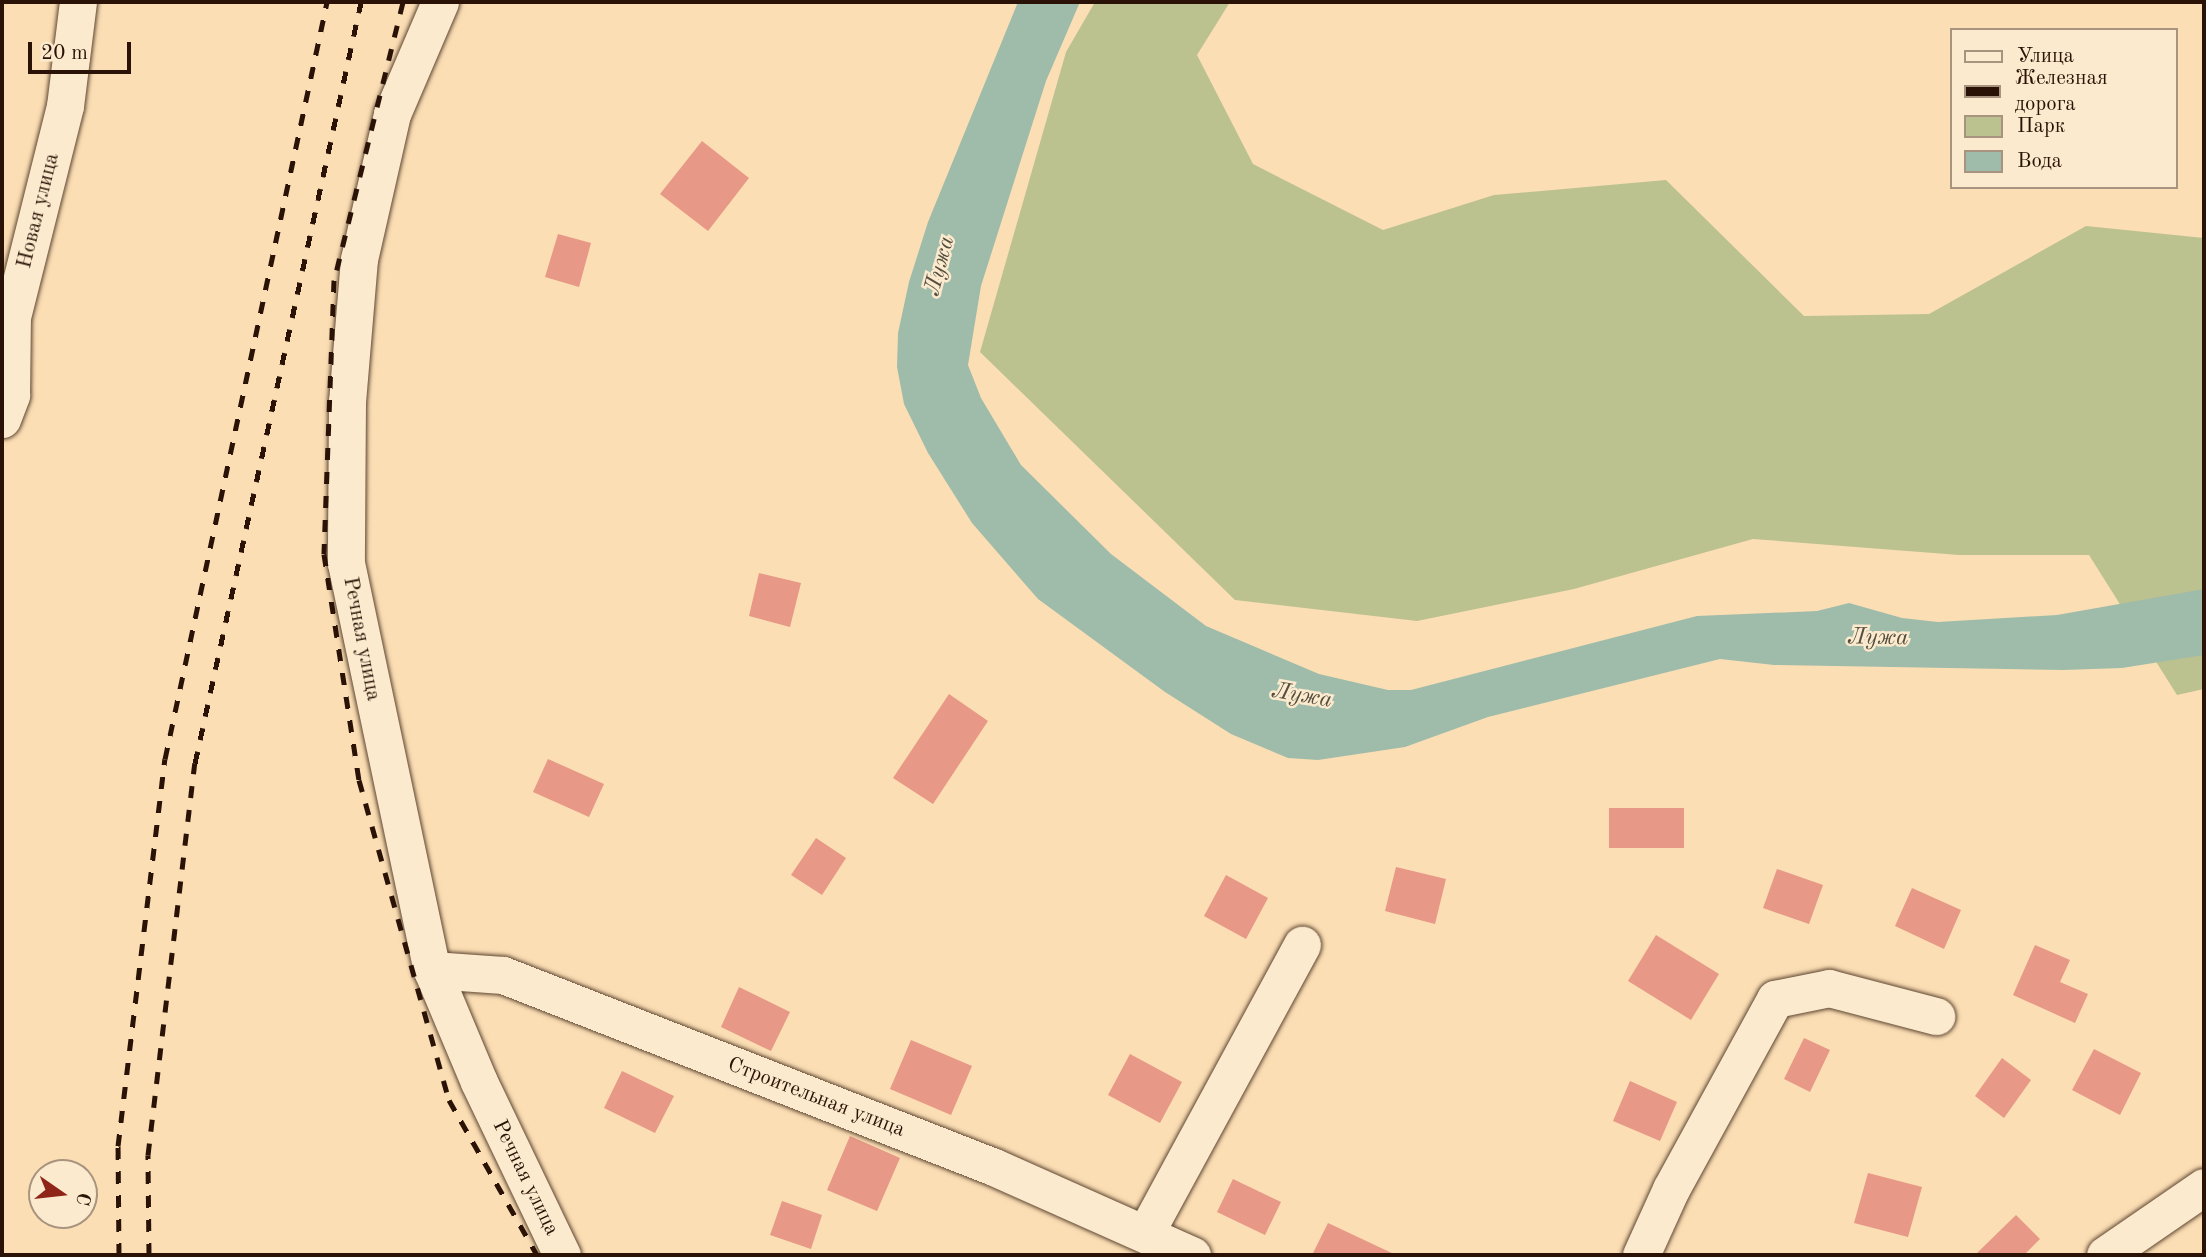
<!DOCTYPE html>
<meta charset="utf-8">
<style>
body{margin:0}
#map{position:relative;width:2206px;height:1257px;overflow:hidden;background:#fbdeb4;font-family:"Old Standard TT",serif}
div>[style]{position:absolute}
.green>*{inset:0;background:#bcc28f}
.water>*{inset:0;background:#9fbcaa}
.building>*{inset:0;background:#e79886}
.roads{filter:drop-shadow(0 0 2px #5e4632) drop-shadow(0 0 2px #5e4632)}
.minor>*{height:37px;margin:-18.5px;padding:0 18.5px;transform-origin:18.5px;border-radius:18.5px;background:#fceace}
.rail>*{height:5px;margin-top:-2.5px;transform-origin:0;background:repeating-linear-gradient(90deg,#2a1306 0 12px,transparent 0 24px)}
span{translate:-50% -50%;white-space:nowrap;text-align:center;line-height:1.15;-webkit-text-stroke:5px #fceace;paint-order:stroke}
.street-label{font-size:21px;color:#2a1306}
.water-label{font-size:23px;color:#534e3f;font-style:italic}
.frame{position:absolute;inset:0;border:4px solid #2a1306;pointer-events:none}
.legend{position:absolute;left:1950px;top:28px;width:228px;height:161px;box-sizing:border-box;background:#fceace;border:2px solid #a8947e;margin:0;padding:9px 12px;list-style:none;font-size:21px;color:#2a1306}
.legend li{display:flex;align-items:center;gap:14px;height:35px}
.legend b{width:35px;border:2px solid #a8947e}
.north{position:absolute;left:28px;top:1159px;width:70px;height:70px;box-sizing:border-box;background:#fceace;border:2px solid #a8947e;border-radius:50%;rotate:104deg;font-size:19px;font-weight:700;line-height:28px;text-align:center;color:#2a1306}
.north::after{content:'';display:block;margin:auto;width:24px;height:32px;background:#8f2418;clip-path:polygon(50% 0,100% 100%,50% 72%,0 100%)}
.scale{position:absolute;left:28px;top:42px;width:103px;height:32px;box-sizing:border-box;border:4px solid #2a1306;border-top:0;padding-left:9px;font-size:21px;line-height:24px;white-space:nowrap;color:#2a1306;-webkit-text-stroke:5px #fceace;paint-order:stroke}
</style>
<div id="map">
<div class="green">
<div style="clip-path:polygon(1095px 2px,1230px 2px,1197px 55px,1253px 164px,1383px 230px,1494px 195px,1666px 180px,1804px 316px,1929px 314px,2086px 226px,2204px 238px,2204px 689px,2177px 695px,2089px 555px,1959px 555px,1753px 539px,1574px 589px,1417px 621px,1235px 600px,980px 352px,1066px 52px)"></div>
</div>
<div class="water">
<div style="clip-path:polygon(1018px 2px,1080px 2px,1046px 81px,981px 286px,968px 365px,981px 398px,1021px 465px,1111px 554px,1206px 626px,1319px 674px,1388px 690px,1411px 690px,1697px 616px,1817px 611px,1849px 603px,1902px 618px,1938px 622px,2057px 615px,2204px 589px,2204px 655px,2122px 668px,2063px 670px,1774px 665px,1720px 659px,1488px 717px,1405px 747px,1318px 760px,1288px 758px,1231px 734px,1165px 692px,1038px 599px,972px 523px,928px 453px,904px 404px,897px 367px,898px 333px,909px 282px,928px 222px)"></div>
</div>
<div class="building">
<div style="clip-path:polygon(702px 141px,749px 178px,708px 231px,660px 194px)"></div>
<div style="clip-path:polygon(558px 234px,591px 243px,579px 287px,545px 277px)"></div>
<div style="clip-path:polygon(759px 573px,801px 583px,790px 627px,749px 616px)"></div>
<div style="clip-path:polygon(949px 694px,988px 721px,933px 804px,893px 778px)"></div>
<div style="clip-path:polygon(548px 759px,604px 784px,589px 817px,533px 792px)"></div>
<div style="clip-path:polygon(1609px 808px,1684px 808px,1684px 848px,1609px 848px)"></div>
<div style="clip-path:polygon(816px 838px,846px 858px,822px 895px,791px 875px)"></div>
<div style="clip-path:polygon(1396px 867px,1446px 879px,1435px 924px,1385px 911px)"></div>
<div style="clip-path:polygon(1777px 869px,1823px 885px,1809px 924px,1763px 908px)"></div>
<div style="clip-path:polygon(1226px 875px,1268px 898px,1246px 939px,1204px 916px)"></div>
<div style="clip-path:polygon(1912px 888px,1961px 910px,1944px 949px,1895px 926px)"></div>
<div style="clip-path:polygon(1656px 935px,1719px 974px,1691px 1020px,1628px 981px)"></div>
<div style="clip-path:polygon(2035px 945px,2070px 960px,2060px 982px,2088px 994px,2075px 1023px,2013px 995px)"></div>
<div style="clip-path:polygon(739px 987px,790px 1012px,771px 1051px,721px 1027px)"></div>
<div style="clip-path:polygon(1804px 1038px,1830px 1050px,1810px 1092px,1784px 1079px)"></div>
<div style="clip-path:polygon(911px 1040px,972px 1066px,951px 1115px,890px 1089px)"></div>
<div style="clip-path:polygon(2094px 1049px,2141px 1073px,2120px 1115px,2072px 1090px)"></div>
<div style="clip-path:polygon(1130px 1054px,1182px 1082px,1160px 1123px,1108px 1095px)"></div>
<div style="clip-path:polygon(2002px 1058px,2031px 1080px,2004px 1118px,1975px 1096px)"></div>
<div style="clip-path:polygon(622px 1071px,674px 1096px,655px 1133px,604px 1108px)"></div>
<div style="clip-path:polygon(1630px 1081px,1677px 1102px,1660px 1141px,1613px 1121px)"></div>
<div style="clip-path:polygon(850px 1136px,900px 1158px,877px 1211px,827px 1190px)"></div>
<div style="clip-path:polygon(1868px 1173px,1922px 1187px,1908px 1237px,1854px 1223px)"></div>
<div style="clip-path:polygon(1233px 1179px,1281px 1202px,1265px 1235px,1217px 1212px)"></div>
<div style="clip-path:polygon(782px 1201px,822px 1215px,811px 1249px,770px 1235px)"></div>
<div style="clip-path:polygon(2016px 1215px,2040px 1239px,2024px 1255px,1975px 1255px)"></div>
<div style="clip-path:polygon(1328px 1223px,1396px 1255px,1312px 1255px)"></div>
</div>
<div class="roads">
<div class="minor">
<div style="left:440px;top:2px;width:122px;rotate:113.2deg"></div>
<div style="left:392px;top:114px;width:149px;rotate:102.8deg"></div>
<div style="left:359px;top:259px;width:143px;rotate:94.8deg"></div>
<div style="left:347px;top:401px;width:162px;rotate:90.4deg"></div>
<div style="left:346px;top:563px;width:416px;rotate:78.1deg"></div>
<div style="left:432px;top:970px;width:121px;rotate:67.2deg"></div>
<div style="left:479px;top:1082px;width:192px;rotate:64.4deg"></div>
<div style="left:2px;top:419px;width:26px;rotate:-69deg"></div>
<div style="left:11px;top:395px;width:78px;rotate:-89.3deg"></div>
<div style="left:12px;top:317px;width:218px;rotate:-75.9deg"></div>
<div style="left:65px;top:106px;width:105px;rotate:-82.9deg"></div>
<div style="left:432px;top:970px;width:71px;rotate:4deg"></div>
<div style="left:503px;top:975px;width:527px;rotate:21.36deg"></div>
<div style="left:994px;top:1167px;width:217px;rotate:24deg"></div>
<div style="left:1146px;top:1232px;width:327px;rotate:-61.5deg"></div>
<div style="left:1641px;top:1255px;width:72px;rotate:-65.6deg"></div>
<div style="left:1671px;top:1189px;width:217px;rotate:-61.3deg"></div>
<div style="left:1775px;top:999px;width:55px;rotate:-11.5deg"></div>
<div style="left:1829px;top:988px;width:111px;rotate:14.7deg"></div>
<div style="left:2105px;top:1255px;width:120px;rotate:-34.5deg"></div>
</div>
</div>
<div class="rail">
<div style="left:403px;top:2px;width:286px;rotate:103.9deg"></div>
<div style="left:334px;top:280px;width:274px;rotate:92.1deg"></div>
<div style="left:324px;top:554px;width:229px;rotate:81.2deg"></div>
<div style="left:359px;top:780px;width:332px;rotate:74.3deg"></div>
<div style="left:449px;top:1100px;width:178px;rotate:60.4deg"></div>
<div style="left:119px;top:1255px;width:109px;rotate:-90.5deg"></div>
<div style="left:118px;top:1146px;width:390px;rotate:-83.1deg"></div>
<div style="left:165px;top:759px;width:774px;rotate:-77.92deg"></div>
<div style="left:149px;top:1255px;width:100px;rotate:-90.6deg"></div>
<div style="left:148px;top:1155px;width:395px;rotate:-83.2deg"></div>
<div style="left:195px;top:763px;width:779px;rotate:-77.69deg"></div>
</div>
<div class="street-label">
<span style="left:39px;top:211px;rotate:-76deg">Новая улица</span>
<span style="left:361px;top:639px;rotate:79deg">Речная улица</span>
<span style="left:816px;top:1098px;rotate:21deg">Строительная улица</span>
<span style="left:525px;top:1178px;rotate:64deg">Речная улица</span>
</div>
<div class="water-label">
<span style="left:940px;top:266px;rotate:-75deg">Лужа</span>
<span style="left:1878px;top:638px;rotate:1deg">Лужа</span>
<span style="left:1302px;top:696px;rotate:10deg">Лужа</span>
</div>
<div class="frame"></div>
<ul class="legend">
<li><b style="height:9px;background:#fceace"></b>Улица</li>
<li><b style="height:9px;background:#2a1306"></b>Железная дорога</li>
<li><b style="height:19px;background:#bcc28f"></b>Парк</li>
<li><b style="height:19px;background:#9fbcaa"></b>Вода</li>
</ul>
<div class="north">С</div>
<div class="scale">20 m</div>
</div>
